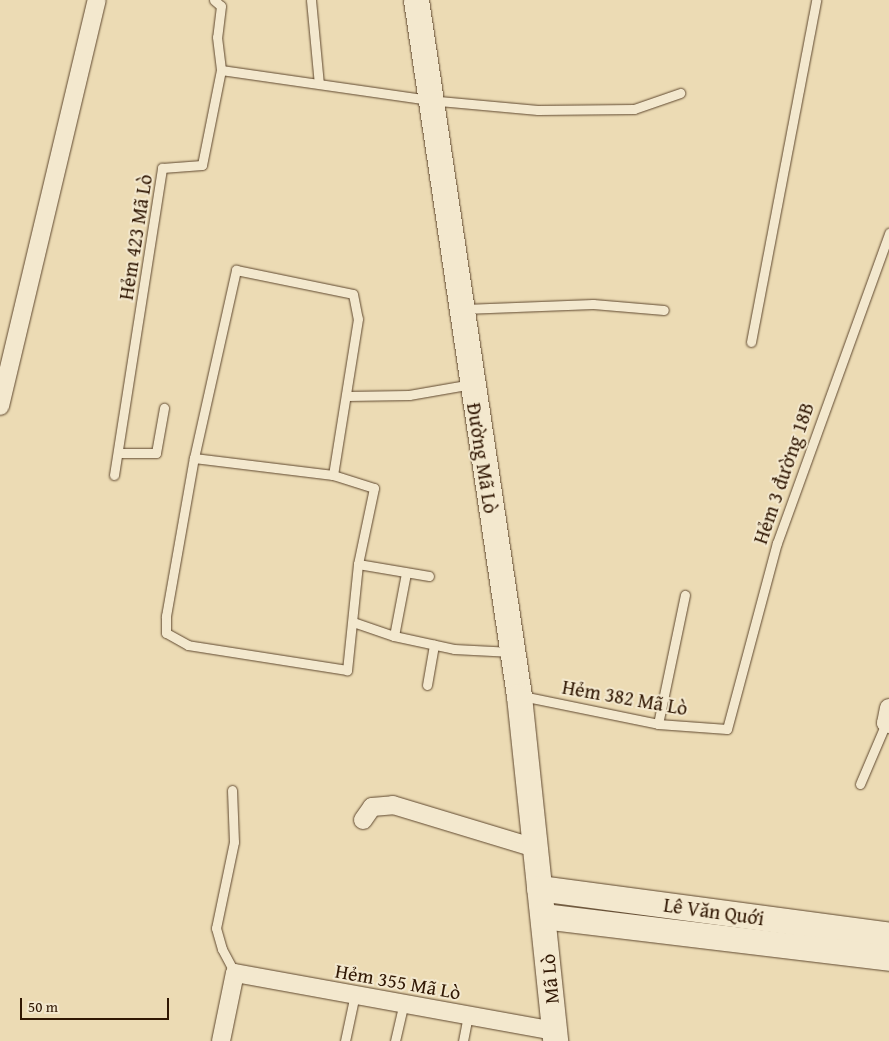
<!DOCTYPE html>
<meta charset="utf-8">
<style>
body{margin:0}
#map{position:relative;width:889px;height:1041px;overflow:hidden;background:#ecdbb4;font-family:"Gentium Book Plus",serif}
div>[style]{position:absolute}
.roads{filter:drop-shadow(0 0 1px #5f482f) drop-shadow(0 0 1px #5f482f)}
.service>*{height:9px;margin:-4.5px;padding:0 4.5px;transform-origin:4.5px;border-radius:4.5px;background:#f3e8ce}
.minor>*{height:18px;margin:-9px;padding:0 9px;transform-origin:9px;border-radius:9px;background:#f3e8ce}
.secondary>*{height:25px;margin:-12.5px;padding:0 12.5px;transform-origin:12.5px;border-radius:12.5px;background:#f3e8ce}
span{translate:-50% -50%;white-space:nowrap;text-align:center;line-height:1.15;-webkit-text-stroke:4px #f3e8ce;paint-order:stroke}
.street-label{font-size:20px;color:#301703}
.scale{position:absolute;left:20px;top:998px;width:149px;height:22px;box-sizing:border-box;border:2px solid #301703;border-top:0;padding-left:6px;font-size:15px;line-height:18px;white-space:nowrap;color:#301703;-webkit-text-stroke:4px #f3e8ce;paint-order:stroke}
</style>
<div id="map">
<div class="roads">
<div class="service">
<div style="left:214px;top:0;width:9px;rotate:41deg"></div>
<div style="left:221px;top:6px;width:31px;rotate:97deg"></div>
<div style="left:217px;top:37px;width:33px;rotate:83deg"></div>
<div style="left:311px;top:0;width:84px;rotate:84.6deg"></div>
<div style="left:464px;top:309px;width:129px;rotate:-2.2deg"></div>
<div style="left:593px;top:304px;width:71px;rotate:4.8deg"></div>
<div style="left:751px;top:342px;width:348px;rotate:-79.2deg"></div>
<div style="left:347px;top:396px;width:62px;rotate:-0.9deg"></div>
<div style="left:409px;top:395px;width:64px;rotate:-9.9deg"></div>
<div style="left:120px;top:453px;width:36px"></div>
<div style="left:156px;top:453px;width:46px;rotate:-79.9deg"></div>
<div style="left:194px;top:458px;width:140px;rotate:7deg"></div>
<div style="left:333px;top:475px;width:43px;rotate:17.6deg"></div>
<div style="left:374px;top:488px;width:78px;rotate:101.9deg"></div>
<div style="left:358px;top:564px;width:107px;rotate:95.9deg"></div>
<div style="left:347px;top:670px;width:161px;rotate:-171.1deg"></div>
<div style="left:188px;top:645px;width:25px;rotate:-151deg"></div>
<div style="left:166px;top:633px;width:17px;rotate:-90deg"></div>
<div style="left:166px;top:616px;width:160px;rotate:-80deg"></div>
<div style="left:194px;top:458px;width:193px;rotate:-77.4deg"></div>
<div style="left:236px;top:270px;width:119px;rotate:11.6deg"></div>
<div style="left:353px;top:294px;width:25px;rotate:79deg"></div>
<div style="left:358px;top:319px;width:158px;rotate:99.1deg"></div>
<div style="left:114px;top:475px;width:311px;rotate:-81.1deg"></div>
<div style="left:162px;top:168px;width:40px;rotate:-4.3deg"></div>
<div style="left:202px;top:165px;width:97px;rotate:-78.7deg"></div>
<div style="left:221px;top:70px;width:209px;rotate:8.2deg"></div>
<div style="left:428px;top:100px;width:110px;rotate:5.2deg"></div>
<div style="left:538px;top:110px;width:96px;rotate:-0.6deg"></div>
<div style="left:634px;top:109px;width:49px;rotate:-19.2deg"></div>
<div style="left:358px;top:564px;width:72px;rotate:9.6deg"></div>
<div style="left:353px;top:622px;width:43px;rotate:18.9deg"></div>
<div style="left:394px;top:636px;width:61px;rotate:12.2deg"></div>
<div style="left:454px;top:649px;width:58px;rotate:3deg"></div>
<div style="left:394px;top:636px;width:64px;rotate:-79.2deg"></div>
<div style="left:427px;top:685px;width:41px;rotate:-80.1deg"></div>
<div style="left:522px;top:696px;width:139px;rotate:11.6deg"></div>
<div style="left:658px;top:724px;width:69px;rotate:4.1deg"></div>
<div style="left:727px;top:729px;width:193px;rotate:-75deg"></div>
<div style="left:777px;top:543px;width:330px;rotate:-70.1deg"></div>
<div style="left:658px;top:724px;width:132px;rotate:-78.2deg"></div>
<div style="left:860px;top:784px;width:66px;rotate:-66.9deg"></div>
<div style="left:232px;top:790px;width:52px;rotate:87.8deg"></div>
<div style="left:234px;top:842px;width:88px;rotate:101.8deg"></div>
<div style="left:216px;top:928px;width:22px;rotate:74deg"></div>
<div style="left:222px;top:949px;width:27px;rotate:62deg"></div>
<div style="left:345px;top:1041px;width:48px;rotate:-78deg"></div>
<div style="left:395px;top:1041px;width:39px;rotate:-77deg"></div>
<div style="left:463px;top:1041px;width:26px;rotate:-79deg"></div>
</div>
<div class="minor">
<div style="left:0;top:406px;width:417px;rotate:-76.6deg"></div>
<div style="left:889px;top:708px;width:15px;rotate:101deg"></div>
<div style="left:886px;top:723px;width:3px;rotate:18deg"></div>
<div style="left:363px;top:820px;width:16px;rotate:-55deg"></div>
<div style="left:372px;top:807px;width:21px;rotate:-5deg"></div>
<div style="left:393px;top:805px;width:148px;rotate:16.8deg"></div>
<div style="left:221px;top:1041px;width:69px;rotate:-78.4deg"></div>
<div style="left:235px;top:973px;width:324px;rotate:10.3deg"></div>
</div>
<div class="secondary">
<div style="left:416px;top:0;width:704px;rotate:81.58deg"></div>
<div style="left:519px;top:696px;width:347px;rotate:84deg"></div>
<div style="left:539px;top:888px;width:353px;rotate:7.6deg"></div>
<div style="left:543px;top:916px;width:349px;rotate:6.9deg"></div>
</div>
</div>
<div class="street-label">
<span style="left:135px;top:237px;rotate:-81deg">Hẻm 423 Mã Lò</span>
<span style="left:483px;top:458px;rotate:81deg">Đường Mã Lò</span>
<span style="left:783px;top:473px;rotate:-71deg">Hẻm 3 đường 18B</span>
<span style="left:625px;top:697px;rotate:10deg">Hẻm 382 Mã Lò</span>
<span style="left:714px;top:911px;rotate:8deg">Lê Văn Quới</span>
<span style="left:549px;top:979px;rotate:-95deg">Mã Lò</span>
<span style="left:398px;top:981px;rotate:10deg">Hẻm 355 Mã Lò</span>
</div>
<div class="scale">50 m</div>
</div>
